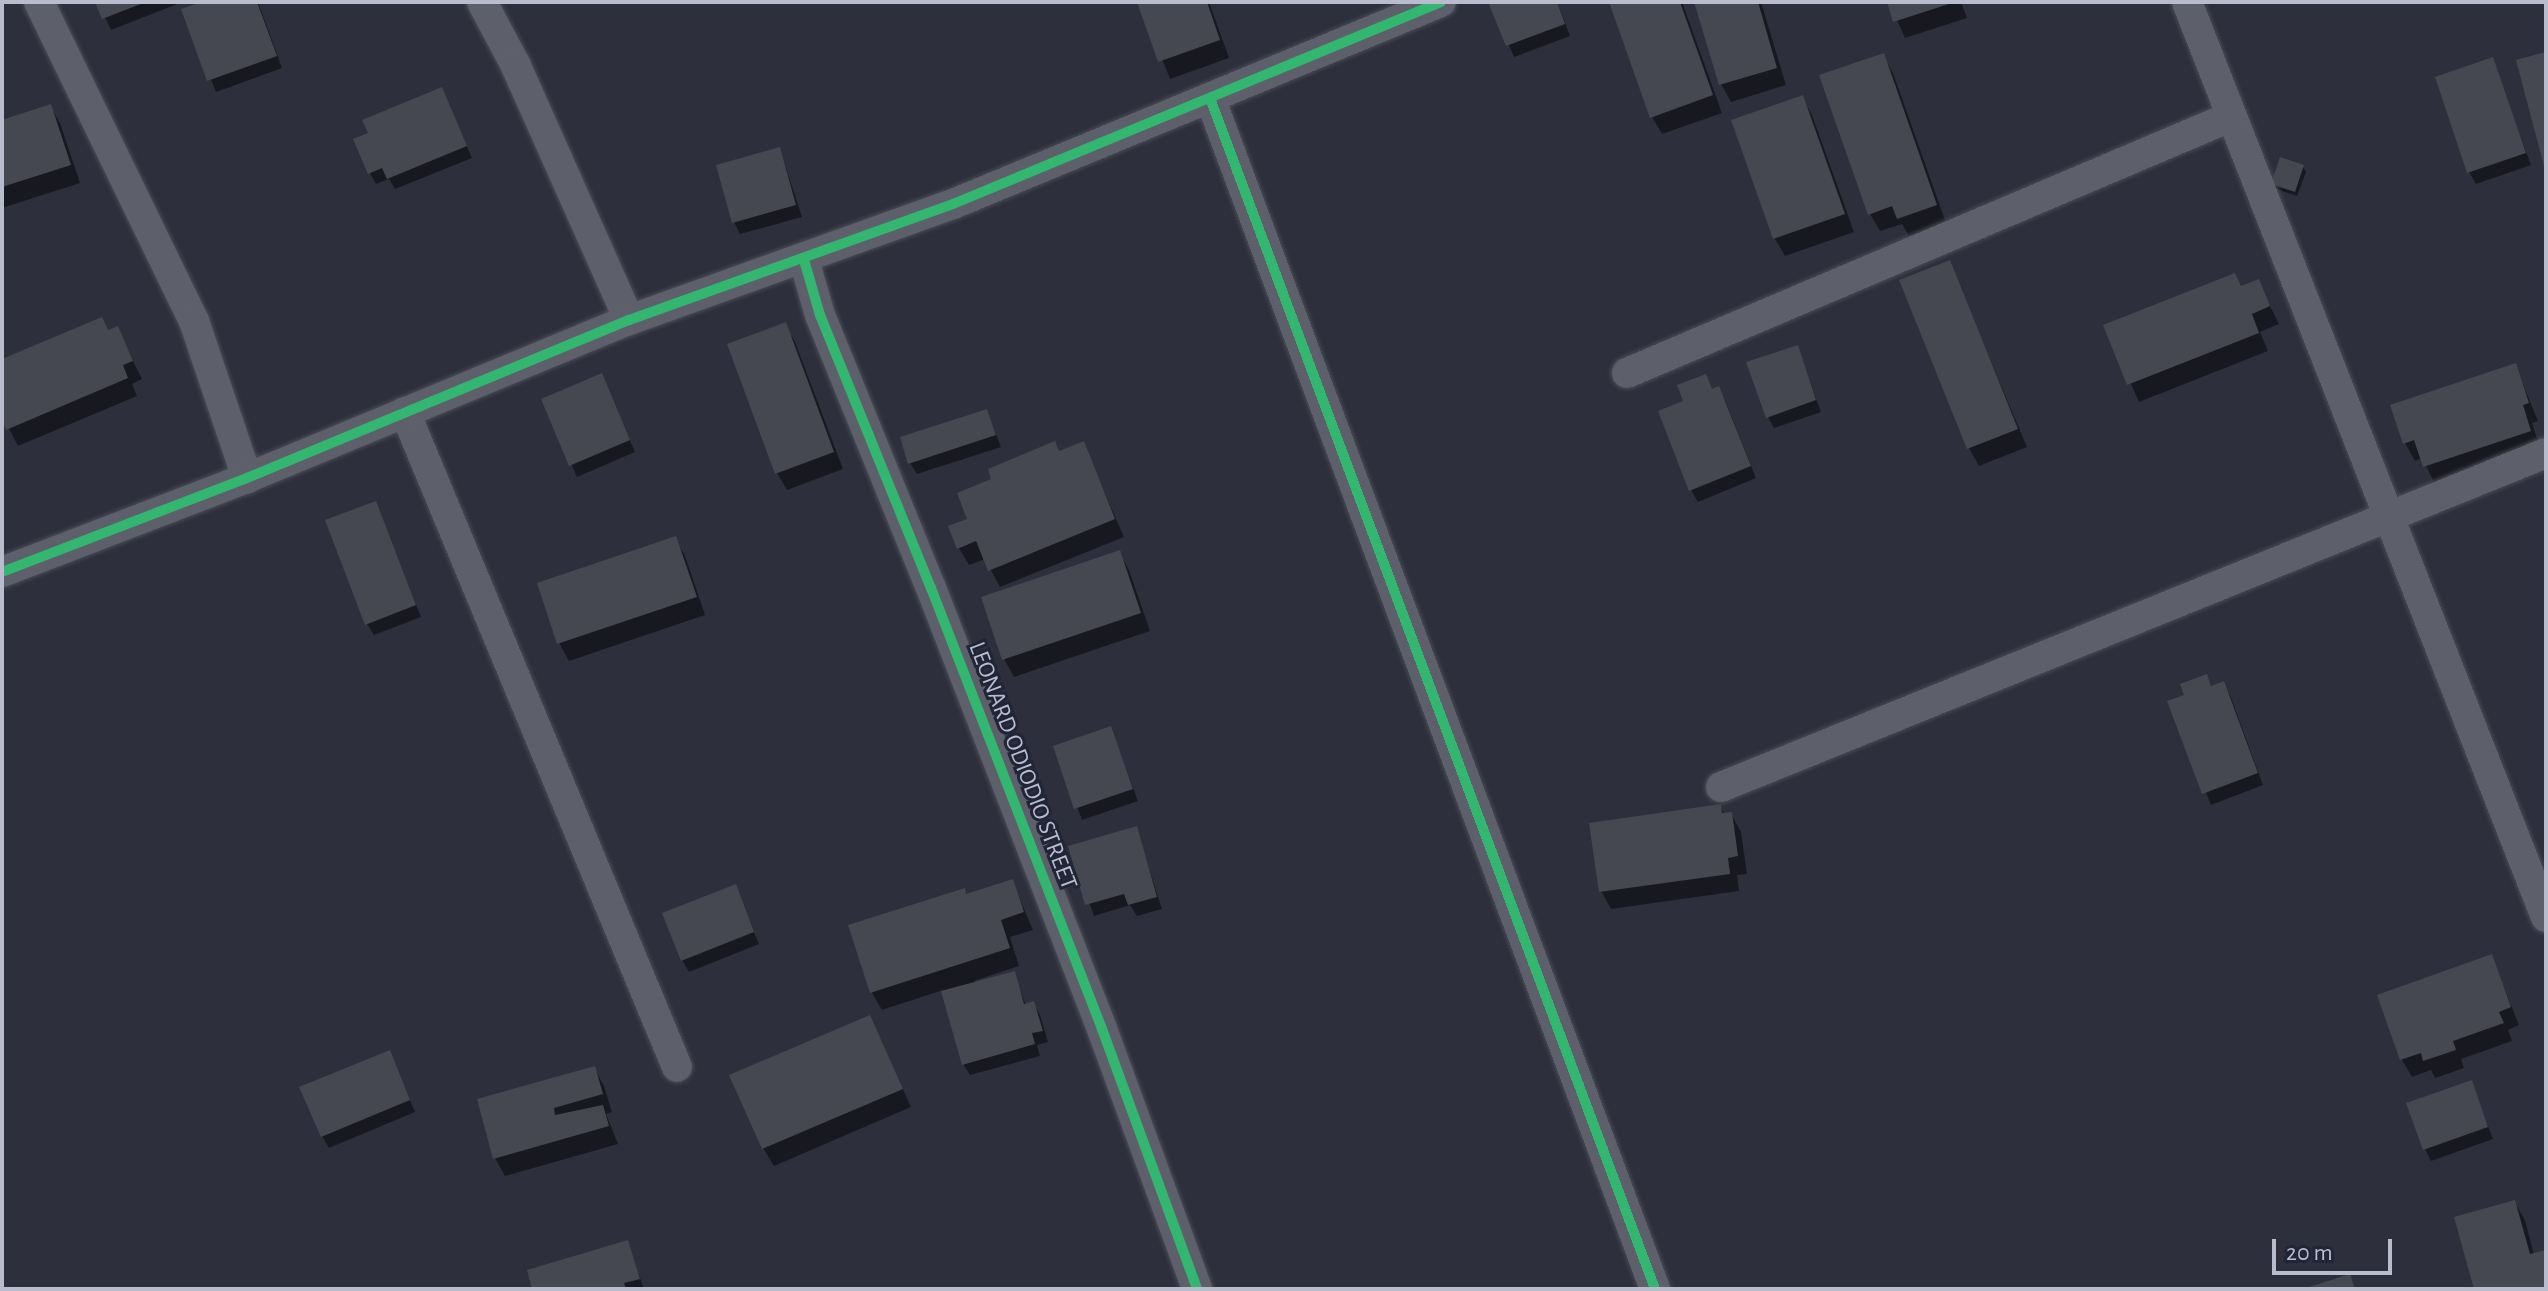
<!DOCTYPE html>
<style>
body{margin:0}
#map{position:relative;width:2548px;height:1291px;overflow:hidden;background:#2d303c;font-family:"Alegreya Sans",sans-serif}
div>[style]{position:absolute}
.shadow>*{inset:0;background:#0007}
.building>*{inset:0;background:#454851}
.roads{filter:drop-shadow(0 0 2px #494c55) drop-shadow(0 0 2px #494c55)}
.minor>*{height:30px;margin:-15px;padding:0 15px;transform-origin:15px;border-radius:15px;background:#5d606a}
.cycleway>*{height:10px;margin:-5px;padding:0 5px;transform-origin:5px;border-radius:5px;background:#33b770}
span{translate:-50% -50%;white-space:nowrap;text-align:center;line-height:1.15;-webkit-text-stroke:6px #202537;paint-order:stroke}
.street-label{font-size:24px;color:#b8bccc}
.frame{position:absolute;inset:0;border:4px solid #b8bccc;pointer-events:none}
.scale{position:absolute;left:2272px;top:1239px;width:120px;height:36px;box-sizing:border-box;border:4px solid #b8bccc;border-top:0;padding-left:10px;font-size:24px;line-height:28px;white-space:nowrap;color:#b8bccc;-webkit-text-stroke:6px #202537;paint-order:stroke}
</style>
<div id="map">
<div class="shadow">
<div style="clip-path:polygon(98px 2px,180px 2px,180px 3px,111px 30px)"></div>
<div style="clip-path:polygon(207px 2px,258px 2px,282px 68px,216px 92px,184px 11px)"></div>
<div style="clip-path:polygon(1139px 2px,1209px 2px,1229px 58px,1170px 79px)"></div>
<div style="clip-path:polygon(1490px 2px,1557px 2px,1570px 36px,1514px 57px)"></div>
<div style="clip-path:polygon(1611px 2px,1682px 2px,1722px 113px,1662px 134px,1652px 117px)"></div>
<div style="clip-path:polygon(1696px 2px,1761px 2px,1786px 85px,1731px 102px,1721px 84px)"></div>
<div style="clip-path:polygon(1889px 2px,1961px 2px,1967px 18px,1905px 38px)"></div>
<div style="clip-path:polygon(1883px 55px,1893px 73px,1946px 223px,1909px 236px,1902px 224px,1880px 231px,1870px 214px)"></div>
<div style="clip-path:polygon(2492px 60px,2531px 165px,2476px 184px,2469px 172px)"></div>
<div style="clip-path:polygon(441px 89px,472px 158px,395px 189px,389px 179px,376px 184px,370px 173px,370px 134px)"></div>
<div style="clip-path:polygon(1802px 97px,1812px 115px,1854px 232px,1785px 256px,1775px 239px,1733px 121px)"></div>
<div style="clip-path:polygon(50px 106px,60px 123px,80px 183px,2px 208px,2px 122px)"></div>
<div style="clip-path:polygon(780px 149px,802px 217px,740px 234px,734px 222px)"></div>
<div style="clip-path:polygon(2303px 167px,2306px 172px,2297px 196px,2276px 189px,2273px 184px)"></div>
<div style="clip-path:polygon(1949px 263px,2027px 447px,1979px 466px,1969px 448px)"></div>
<div style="clip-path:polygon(2258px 282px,2279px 324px,2260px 332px,2268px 351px,2139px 402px,2105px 326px)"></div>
<div style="clip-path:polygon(785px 325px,795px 342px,843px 469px,787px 490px,777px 473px)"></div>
<div style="clip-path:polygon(117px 329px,142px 379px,132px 384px,137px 396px,18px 446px,2px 415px,2px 361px)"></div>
<div style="clip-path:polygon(1797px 347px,1821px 412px,1774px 428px,1768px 417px)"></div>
<div style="clip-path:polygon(2515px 365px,2538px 421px,2532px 423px,2540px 448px,2435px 484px,2422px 458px,2415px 461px,2405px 443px)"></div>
<div style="clip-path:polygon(602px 376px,635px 452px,577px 477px,543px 400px)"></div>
<div style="clip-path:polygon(1713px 391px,1725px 400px,1756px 478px,1698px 502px,1691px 490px,1685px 402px)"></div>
<div style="clip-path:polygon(987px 411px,1001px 447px,917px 474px,910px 463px)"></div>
<div style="clip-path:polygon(1083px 444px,1124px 537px,1000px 587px,985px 559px,969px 565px,959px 548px,970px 520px,994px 480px)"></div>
<div style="clip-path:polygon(375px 503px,421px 617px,374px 635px,367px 624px)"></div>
<div style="clip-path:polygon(675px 539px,685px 556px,705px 615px,569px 661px,559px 643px)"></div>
<div style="clip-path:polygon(1119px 552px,1129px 570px,1150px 631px,1014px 677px,1004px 659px,983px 598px)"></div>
<div style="clip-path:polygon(2206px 676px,2212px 687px,2223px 683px,2230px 695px,2263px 785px,2211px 805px,2170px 702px,2187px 696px)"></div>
<div style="clip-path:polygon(1111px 729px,1138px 801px,1082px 820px,1055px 747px)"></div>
<div style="clip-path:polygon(1720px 806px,1725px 815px,1731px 814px,1741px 832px,1747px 874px,1737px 875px,1739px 891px,1611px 909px,1601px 891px)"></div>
<div style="clip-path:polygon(1136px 828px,1162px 909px,1137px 916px,1130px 905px,1094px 916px,1070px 847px)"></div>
<div style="clip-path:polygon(1012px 881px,1033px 930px,1010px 937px,1019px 966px,974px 981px,975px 984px,1014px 973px,1026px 1006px,1033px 1003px,1040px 1015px,1048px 1042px,1037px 1045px,1040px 1056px,970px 1075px,963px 1064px,943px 990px,882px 1010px,872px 993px,851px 927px)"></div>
<div style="clip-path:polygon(735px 887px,759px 944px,689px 972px,682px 960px)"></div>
<div style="clip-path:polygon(2491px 956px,2519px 1025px,2508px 1030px,2512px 1041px,2461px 1059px,2464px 1068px,2435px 1078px,2431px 1070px,2412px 1077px,2402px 1060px,2379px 996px)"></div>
<div style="clip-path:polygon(870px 1017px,911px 1107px,774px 1166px,763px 1148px)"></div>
<div style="clip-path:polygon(389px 1052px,415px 1112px,329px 1148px,322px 1136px)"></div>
<div style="clip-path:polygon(594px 1068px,604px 1086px,612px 1112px,606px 1114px,618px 1144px,505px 1176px,495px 1158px,479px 1100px)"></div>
<div style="clip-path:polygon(2471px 1083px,2493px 1139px,2431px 1161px,2425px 1149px)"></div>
<div style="clip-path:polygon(2515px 1203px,2525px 1220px,2534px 1255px,2546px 1252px,2546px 1289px,2476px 1289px)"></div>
<div style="clip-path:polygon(627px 1242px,644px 1289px,534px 1289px)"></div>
</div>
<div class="building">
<div style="clip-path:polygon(95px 2px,146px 2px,102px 19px)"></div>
<div style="clip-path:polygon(201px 2px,257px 2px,277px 56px,207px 81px,181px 9px)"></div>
<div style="clip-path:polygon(1137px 2px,1207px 2px,1220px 40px,1158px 62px)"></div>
<div style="clip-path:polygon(1488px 2px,1557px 2px,1565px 24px,1506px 46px)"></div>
<div style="clip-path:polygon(1609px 2px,1680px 2px,1713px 95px,1650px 118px)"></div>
<div style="clip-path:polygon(1694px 2px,1758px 2px,1777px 68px,1719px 85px)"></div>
<div style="clip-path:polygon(1887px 2px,1952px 2px,1952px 3px,1893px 22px)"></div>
<div style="clip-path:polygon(2546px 52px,2546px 170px,2545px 170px,2516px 60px)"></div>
<div style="clip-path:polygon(1884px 53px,1937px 205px,1897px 219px,1892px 206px,1868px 215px,1819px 75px)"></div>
<div style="clip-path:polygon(2493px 57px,2526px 153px,2467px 173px,2435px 77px)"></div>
<div style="clip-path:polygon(442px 87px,467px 146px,387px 179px,382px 168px,368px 174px,353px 139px,368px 133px,362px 120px)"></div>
<div style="clip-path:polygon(1803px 95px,1845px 214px,1773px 239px,1731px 120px)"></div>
<div style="clip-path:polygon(51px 104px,71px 165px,2px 187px,2px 120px)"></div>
<div style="clip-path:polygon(780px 147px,796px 205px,732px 223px,716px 165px)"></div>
<div style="clip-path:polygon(2280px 157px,2304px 165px,2295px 192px,2271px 184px)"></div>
<div style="clip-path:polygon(1950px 260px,2018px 429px,1967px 449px,1899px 280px)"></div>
<div style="clip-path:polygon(2235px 273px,2241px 286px,2259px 279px,2270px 306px,2252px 314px,2259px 333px,2127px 385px,2103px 325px)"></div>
<div style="clip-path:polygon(102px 317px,108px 330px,118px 326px,133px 361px,123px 365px,128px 378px,6px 430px,2px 420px,2px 359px)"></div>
<div style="clip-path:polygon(786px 322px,834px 452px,775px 474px,727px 344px)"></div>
<div style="clip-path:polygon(1798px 345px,1816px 400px,1766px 418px,1746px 362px)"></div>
<div style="clip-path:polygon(2516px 363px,2529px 403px,2523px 405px,2531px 431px,2423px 467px,2414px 440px,2403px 444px,2390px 405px)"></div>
<div style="clip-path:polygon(602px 373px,630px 440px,569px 466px,541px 399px)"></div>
<div style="clip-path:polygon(1706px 374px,1712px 389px,1719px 386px,1751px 466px,1689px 491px,1658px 411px,1683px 401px,1677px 385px)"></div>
<div style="clip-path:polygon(987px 409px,996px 435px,908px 464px,900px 437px)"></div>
<div style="clip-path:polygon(1055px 441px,1059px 451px,1084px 441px,1115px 519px,988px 571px,976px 541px,957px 549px,948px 526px,967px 519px,957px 493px,991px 479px,988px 469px)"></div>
<div style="clip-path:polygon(376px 501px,416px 605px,365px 625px,325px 520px)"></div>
<div style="clip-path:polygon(676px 536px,697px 597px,557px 644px,537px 583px)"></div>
<div style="clip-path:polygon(1120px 550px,1141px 613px,1002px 660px,981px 597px)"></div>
<div style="clip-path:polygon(2207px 674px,2211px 686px,2224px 681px,2258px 773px,2202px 794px,2167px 701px,2184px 695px,2180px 684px)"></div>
<div style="clip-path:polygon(1111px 726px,1133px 789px,1074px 809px,1053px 746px)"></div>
<div style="clip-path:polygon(1721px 804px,1722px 813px,1732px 812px,1738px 856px,1728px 858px,1730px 874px,1599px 892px,1589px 823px)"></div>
<div style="clip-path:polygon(1137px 826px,1157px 897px,1128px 905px,1124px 894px,1085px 905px,1068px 846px)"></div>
<div style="clip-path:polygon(1013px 879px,1024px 912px,1001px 920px,1010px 948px,870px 993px,848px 925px,965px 888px,966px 894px)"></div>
<div style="clip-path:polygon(736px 884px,754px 932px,681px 961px,662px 913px)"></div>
<div style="clip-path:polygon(2492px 954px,2511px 1007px,2499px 1012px,2504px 1023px,2453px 1041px,2456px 1050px,2423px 1061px,2421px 1053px,2400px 1060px,2377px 995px)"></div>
<div style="clip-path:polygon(1015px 971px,1024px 1004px,1034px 1001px,1043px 1031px,1032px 1033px,1035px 1044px,962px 1065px,941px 991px)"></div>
<div style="clip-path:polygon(870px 1015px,903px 1089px,762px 1149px,729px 1075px)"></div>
<div style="clip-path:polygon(390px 1050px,410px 1100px,321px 1137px,299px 1087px)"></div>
<div style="clip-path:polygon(595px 1066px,603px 1094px,554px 1108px,555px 1115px,603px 1105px,609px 1126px,493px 1159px,477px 1099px)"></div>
<div style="clip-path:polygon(2472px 1080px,2488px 1127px,2423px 1150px,2406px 1103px)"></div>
<div style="clip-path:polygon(2515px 1200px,2530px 1254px,2546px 1250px,2546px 1289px,2474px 1289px,2454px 1217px)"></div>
<div style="clip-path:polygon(628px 1240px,640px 1279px,624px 1283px,626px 1289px,532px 1289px,527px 1270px)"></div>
<div style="clip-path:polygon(2350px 1274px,2355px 1289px,2306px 1289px,2306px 1288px)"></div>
</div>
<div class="roads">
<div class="minor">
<div style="left:39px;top:2px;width:355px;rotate:64.1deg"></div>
<div style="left:194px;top:321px;width:166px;rotate:71.3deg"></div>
<div style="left:482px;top:2px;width:72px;rotate:62deg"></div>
<div style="left:516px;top:66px;width:278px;rotate:66deg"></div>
<div style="left:2187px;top:2px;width:983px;rotate:68.58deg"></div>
<div style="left:1210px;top:98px;width:1271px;rotate:69.51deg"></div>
<div style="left:804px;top:260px;width:57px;rotate:73.8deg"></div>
<div style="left:820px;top:315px;width:295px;rotate:67.9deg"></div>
<div style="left:931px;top:588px;width:473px;rotate:68.8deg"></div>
<div style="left:1102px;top:1029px;width:277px;rotate:69.9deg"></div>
<div style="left:1627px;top:373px;width:655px;rotate:-23deg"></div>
<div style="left:405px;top:412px;width:709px;rotate:67.45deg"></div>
<div style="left:2px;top:572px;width:262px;rotate:-21deg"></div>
<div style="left:247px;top:478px;width:413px;rotate:-22.5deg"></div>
<div style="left:629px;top:320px;width:344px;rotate:-19.7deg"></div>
<div style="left:953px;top:204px;width:528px;rotate:-22.49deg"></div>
<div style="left:1721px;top:787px;width:890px;rotate:-22.04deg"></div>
</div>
</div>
<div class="cycleway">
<div style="left:1210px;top:98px;width:1271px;rotate:69.51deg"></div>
<div style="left:804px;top:260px;width:57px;rotate:73.8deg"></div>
<div style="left:820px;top:315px;width:295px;rotate:67.9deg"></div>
<div style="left:931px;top:588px;width:473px;rotate:68.8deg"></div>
<div style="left:1102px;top:1029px;width:277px;rotate:69.9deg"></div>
<div style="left:2px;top:572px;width:262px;rotate:-21deg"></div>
<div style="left:247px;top:478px;width:413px;rotate:-22.5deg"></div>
<div style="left:629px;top:320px;width:344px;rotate:-19.7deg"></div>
<div style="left:953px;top:204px;width:528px;rotate:-22.49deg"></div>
</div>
<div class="street-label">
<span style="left:1022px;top:766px;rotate:69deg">LEONARD ODIODIO STREET</span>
</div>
<div class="frame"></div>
<div class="scale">20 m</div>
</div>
